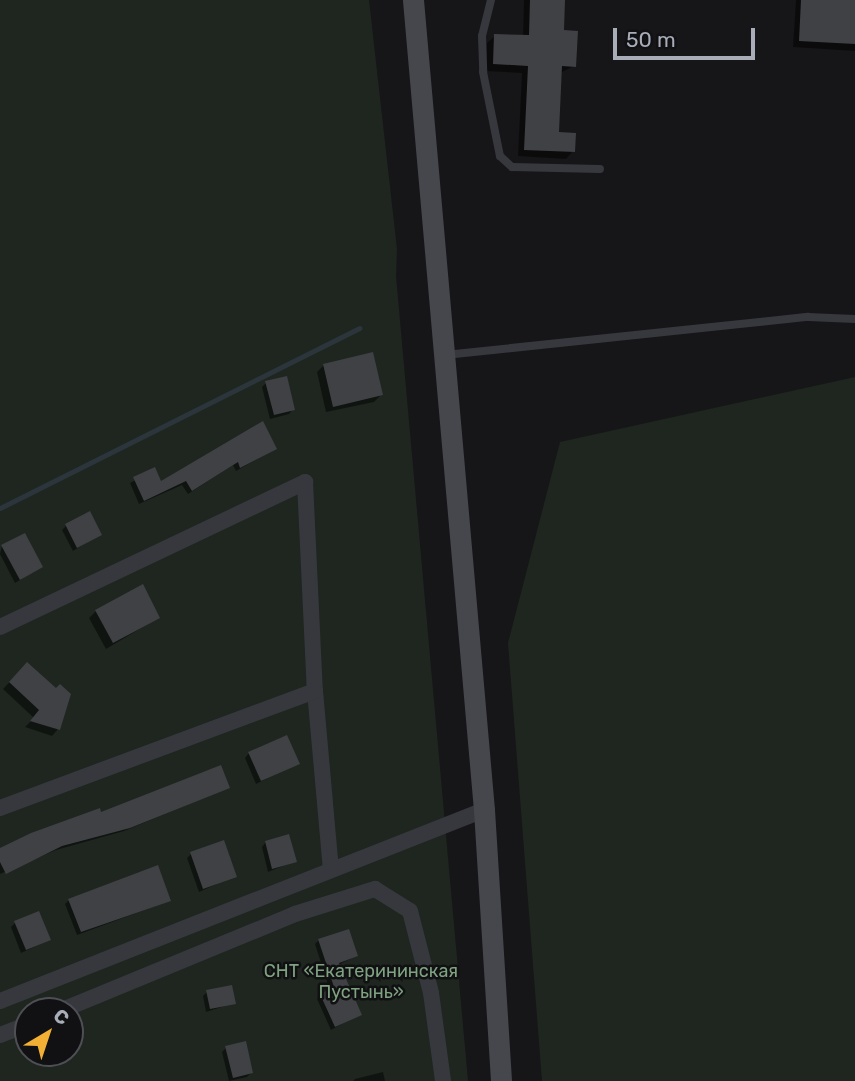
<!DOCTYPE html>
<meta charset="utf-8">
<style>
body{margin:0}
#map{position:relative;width:855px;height:1081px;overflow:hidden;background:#161618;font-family:Rubik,sans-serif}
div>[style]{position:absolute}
.green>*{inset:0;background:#1e261f}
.shadow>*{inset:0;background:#0007}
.stream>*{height:5px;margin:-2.5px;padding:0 2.5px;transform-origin:2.5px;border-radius:2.5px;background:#2c353c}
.building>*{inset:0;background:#404145}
.service>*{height:8px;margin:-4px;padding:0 4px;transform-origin:4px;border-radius:4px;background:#37383d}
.minor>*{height:16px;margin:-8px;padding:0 8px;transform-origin:8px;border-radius:8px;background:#37383d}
.secondary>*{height:21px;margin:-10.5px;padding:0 10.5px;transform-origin:10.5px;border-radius:10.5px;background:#45474d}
span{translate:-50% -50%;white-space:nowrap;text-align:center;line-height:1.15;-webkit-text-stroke:5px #111113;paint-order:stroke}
.park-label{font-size:18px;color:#7fa381}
.north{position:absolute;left:14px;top:997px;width:70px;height:70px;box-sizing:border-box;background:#111113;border:2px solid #4d4f55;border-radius:50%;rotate:39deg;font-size:19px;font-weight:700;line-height:28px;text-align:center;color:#a8adb8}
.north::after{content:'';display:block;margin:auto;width:24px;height:32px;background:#f2b134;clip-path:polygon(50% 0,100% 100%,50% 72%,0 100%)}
.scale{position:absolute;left:613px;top:28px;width:142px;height:32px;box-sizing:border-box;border:4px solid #a8adb8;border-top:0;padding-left:9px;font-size:21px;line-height:24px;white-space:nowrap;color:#a8adb8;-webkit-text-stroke:5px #111113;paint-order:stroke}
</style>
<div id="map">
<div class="green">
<div style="clip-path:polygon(evenodd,0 0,369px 0,397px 249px,396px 276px,468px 1081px,0 1081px,0 0,28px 1011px,70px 1011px,70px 1053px,28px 1053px,28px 1011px)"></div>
<div style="clip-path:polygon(855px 377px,855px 1081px,542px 1081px,508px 643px,560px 442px)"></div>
</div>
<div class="shadow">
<div style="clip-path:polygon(524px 0,564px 0,562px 32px,574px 66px,560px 73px,558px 134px,573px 151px,566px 159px,518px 156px,522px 73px,486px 71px,487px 43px,495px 36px,523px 37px)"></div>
<div style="clip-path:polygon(796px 0,855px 0,855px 51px,793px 47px)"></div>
<div style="clip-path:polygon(324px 365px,381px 395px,374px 402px,326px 412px,317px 372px)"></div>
<div style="clip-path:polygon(266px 383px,293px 409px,289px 414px,270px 419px,262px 387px)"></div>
<div style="clip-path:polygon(275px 449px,236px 471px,233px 465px,188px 494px,182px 485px,139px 504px,130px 483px,154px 470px,160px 483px)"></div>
<div style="clip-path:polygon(66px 526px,100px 534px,73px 551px,62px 530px)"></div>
<div style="clip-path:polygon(2px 546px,41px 567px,15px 583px,0 554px)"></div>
<div style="clip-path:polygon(96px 611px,158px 618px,106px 649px,89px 618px)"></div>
<div style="clip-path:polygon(27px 664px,58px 729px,52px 736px,25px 727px,34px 718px,3px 689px)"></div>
<div style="clip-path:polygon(249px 753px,298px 763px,256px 784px,245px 758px)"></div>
<div style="clip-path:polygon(228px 788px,124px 831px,56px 850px,0 874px,0 850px,100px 814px)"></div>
<div style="clip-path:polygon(266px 842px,295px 861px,268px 872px,262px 847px)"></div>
<div style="clip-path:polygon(191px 854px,235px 876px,199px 892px,187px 858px)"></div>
<div style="clip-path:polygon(69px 900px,169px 901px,77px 935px,65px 904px)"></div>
<div style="clip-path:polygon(15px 923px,49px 940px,21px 953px,11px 927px)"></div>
<div style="clip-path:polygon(319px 940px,356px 956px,338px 965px,360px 1014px,331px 1030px,317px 999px,330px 991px,315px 944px)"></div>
<div style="clip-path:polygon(207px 992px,234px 1003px,206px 1012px,203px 996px)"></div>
<div style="clip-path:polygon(226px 1048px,251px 1073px,247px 1077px,229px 1081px,222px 1052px)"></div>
<div style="clip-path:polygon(383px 1072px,385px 1081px,353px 1081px,355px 1079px)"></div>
</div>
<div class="stream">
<div style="left:0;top:508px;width:402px;rotate:-26.6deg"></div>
</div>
<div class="building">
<div style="clip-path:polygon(530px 0,565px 0,564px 30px,578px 31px,576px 67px,562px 66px,559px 132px,576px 133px,575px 152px,524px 150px,528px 66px,493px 64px,494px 34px,529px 35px)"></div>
<div style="clip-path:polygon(801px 0,855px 0,855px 44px,799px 41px)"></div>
<div style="clip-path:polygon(373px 352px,383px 395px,333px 407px,323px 364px)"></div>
<div style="clip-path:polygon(287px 376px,295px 410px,274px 415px,265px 381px)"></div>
<div style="clip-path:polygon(263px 421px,277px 449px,240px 468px,238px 462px,192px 491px,186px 481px,144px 501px,133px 477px,155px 467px,161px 481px)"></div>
<div style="clip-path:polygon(90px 511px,102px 535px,77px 548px,65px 524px)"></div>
<div style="clip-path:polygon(25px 533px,43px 567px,20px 580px,1px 545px)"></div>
<div style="clip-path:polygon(143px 584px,160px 618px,113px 643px,95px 610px)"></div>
<div style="clip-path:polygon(27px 662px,56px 688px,60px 684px,71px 694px,60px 730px,30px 721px,39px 710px,9px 682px)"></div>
<div style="clip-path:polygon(287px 735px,300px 764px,261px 781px,248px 752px)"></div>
<div style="clip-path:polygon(221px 765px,230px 788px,130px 828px,62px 846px,6px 874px,0 862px,0 848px,31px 833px,100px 808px,101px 812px)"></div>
<div style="clip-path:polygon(289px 834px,297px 862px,272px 869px,265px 841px)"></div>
<div style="clip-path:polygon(224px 840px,237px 877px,203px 889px,190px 852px)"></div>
<div style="clip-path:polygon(158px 865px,171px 901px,81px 932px,68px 899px)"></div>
<div style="clip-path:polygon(39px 911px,51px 940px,26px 950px,14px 921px)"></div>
<div style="clip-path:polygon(349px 929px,358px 956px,339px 963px,362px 1015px,335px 1027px,320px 994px,334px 987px,318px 939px)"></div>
<div style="clip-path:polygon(232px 985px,236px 1004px,210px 1009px,206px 990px)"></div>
<div style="clip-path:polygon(246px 1041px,253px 1073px,233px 1078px,225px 1046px)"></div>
</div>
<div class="service">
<div style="left:491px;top:0;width:37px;rotate:104deg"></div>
<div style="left:482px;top:36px;width:36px;rotate:88deg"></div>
<div style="left:483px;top:72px;width:86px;rotate:78.6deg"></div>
<div style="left:500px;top:156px;width:16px;rotate:43deg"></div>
<div style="left:512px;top:167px;width:88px;rotate:1.3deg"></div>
<div style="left:445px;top:355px;width:365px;rotate:-6deg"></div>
<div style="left:808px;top:317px;width:47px;rotate:2.4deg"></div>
</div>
<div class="minor">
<div style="left:0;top:627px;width:338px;rotate:-25.4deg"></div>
<div style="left:305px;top:482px;width:209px;rotate:87.3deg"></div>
<div style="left:315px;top:691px;width:179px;rotate:84.9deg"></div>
<div style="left:0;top:808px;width:336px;rotate:-20.4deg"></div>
<div style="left:0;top:1001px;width:520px;rotate:-21.54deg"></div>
<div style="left:60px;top:1011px;width:254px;rotate:-22.4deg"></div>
<div style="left:295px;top:914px;width:84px;rotate:-17.4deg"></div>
<div style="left:375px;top:889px;width:41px;rotate:32.2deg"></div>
<div style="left:410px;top:911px;width:85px;rotate:75.6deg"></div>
<div style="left:431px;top:993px;width:89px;rotate:82.2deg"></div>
<div style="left:0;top:1035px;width:30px;rotate:-21deg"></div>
</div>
<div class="secondary">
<div style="left:413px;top:0;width:813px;rotate:84.99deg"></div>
<div style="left:484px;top:810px;width:272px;rotate:86.4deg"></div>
</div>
<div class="park-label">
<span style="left:361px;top:982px">СНТ «Екатерининская<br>Пустынь»</span>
</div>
<div class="north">С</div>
<div class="scale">50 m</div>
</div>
